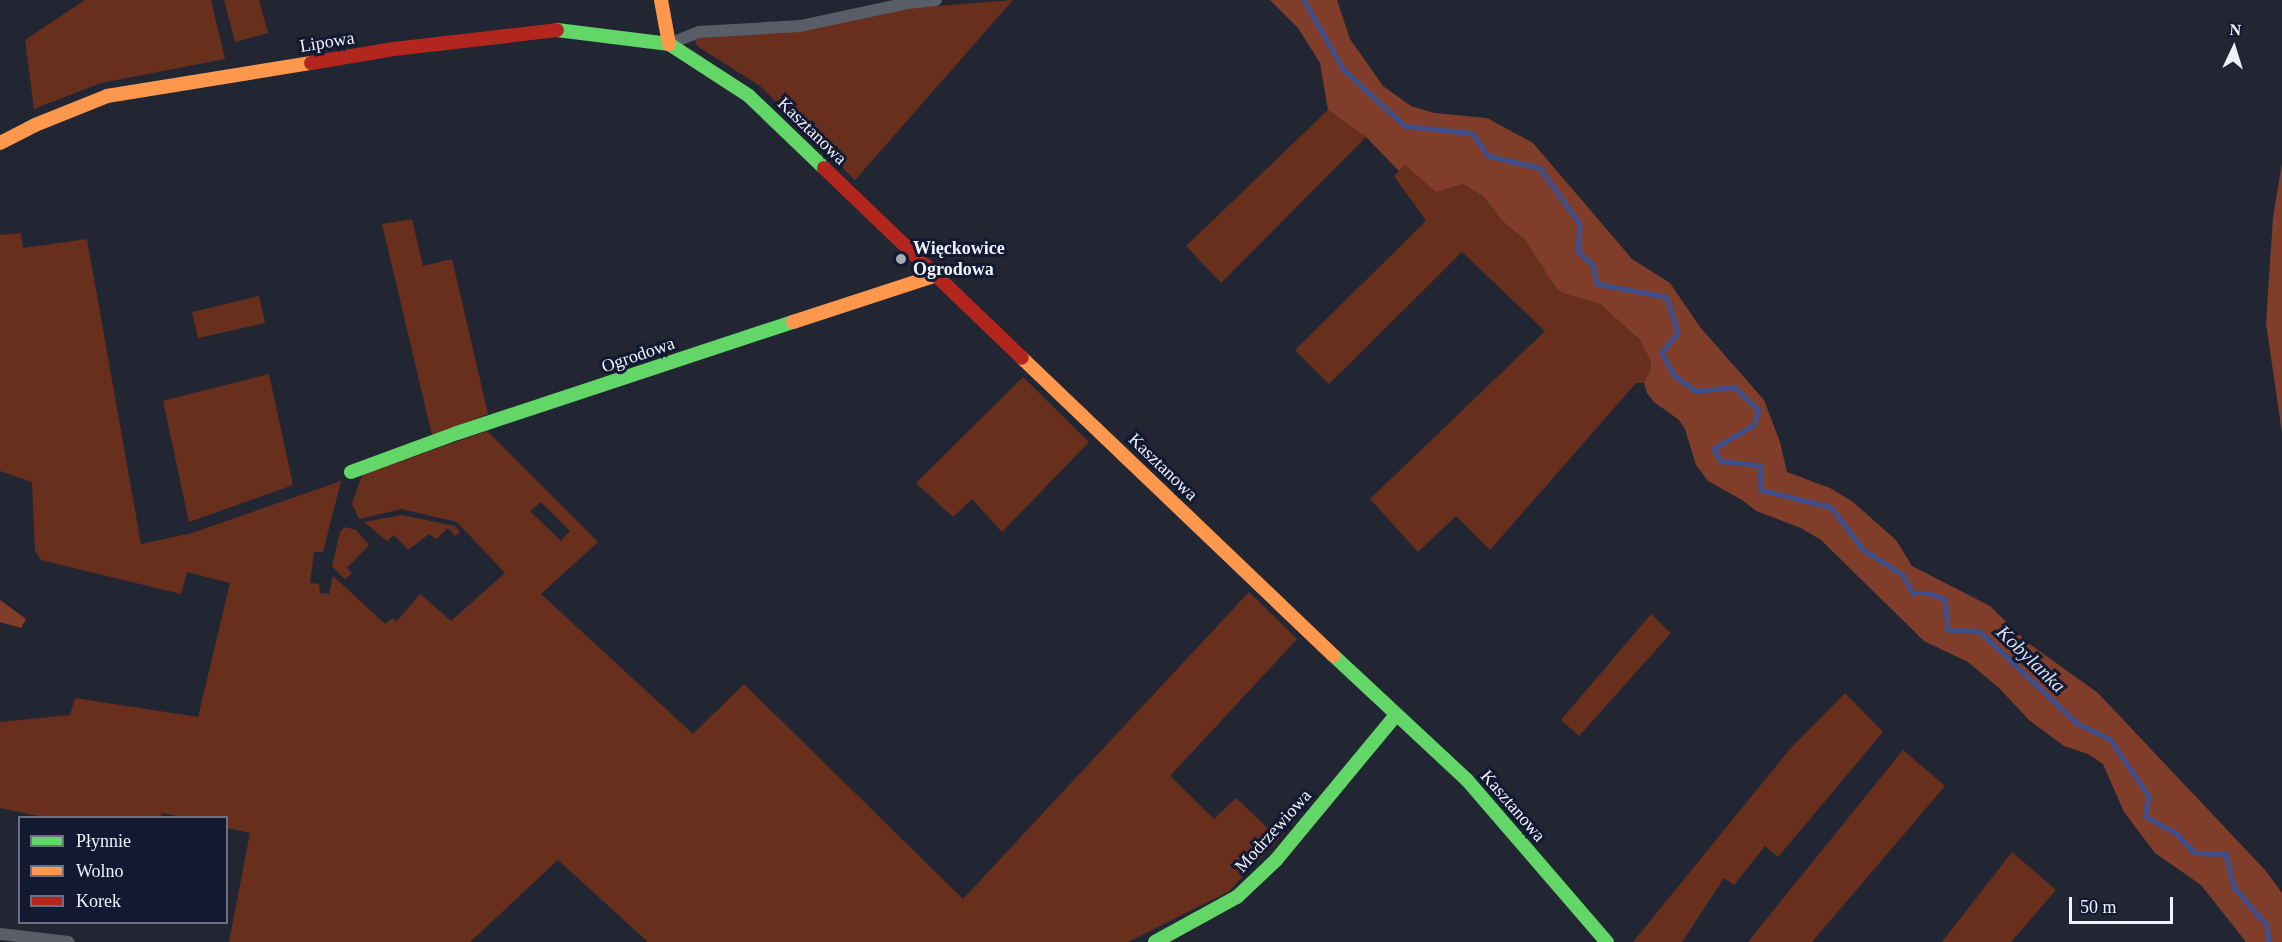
<!DOCTYPE html>
<meta charset="utf-8">
<style>
body{margin:0}
#map{position:relative;width:2282px;height:942px;overflow:hidden;background:#222633;font-family:Georgia,serif}
div>[style]{position:absolute}
.green>*{inset:0;background:#692f1d}
.forest>*{inset:0;background:#7f3d2a}
.stream>*{height:4.5px;margin:-2.25px;padding:0 2.25px;transform-origin:2.25px;border-radius:2.25px;background:#3e4f8c}
.street>*{height:12px;margin:-6px;padding:0 6px;transform-origin:6px;border-radius:6px;background:#595d68}
.fast>*{height:14px;margin:-7px;padding:0 7px;transform-origin:7px;border-radius:7px;background:#63d668}
.slow>*{height:14px;margin:-7px;padding:0 7px;transform-origin:7px;border-radius:7px;background:#ff974d}
.jam>*{height:14px;margin:-7px;padding:0 7px;transform-origin:7px;border-radius:7px;background:#b3261e}
.dots>*{width:16px;height:16px;translate:-50% -50%;box-sizing:border-box;border:3px solid #121930;border-radius:50%}
span{translate:-50% -50%;white-space:nowrap;text-align:center;line-height:1.15;-webkit-text-stroke:6px #121930;paint-order:stroke}
.street-label{font-size:18px;color:#eef2fc}
.poi-label{font-size:18px;color:#eef2fc;font-weight:700}
.left{translate:0 -50%;text-align:left}
.water-label{font-size:20px;color:#d8dff2;font-style:italic}
.legend{position:absolute;left:18px;top:816px;width:210px;height:108px;box-sizing:border-box;background:#121930;border:2px solid #6a7082;margin:0;padding:8px 10px;list-style:none;font-size:18px;color:#eef2fc}
.legend li{display:flex;align-items:center;gap:12px;height:30px}
.legend b{width:30px;border:2px solid #6a7082}
.north{position:absolute;left:2204px;top:18px;width:60px;height:60px;-webkit-text-stroke:4px #121930;paint-order:stroke;rotate:4deg;font-size:16px;font-weight:700;line-height:24px;text-align:center;color:#eef2fc}
.north::after{content:'';display:block;margin:auto;width:21px;height:27px;background:#eef2fc;clip-path:polygon(50% 0,100% 100%,50% 72%,0 100%)}
.scale{position:absolute;left:2069px;top:897px;width:104px;height:27px;box-sizing:border-box;border:3px solid #eef2fc;border-top:0;padding-left:8px;font-size:18px;line-height:21px;white-space:nowrap;color:#eef2fc;-webkit-text-stroke:4px #121930;paint-order:stroke}
</style>
<div id="map">
<div class="green">
<div style="clip-path:polygon(85px 0,211px 0,225px 59px,101px 83px,34px 109px,25px 40px)"></div>
<div style="clip-path:polygon(224px 0,259px 0,268px 33px,235px 42px)"></div>
<div style="clip-path:polygon(1013px 0,855px 180px,760px 86px,697px 46px,695px 40px,700px 37px,910px 8px)"></div>
<div style="clip-path:polygon(1328px 110px,1366px 137px,1221px 283px,1186px 246px)"></div>
<div style="clip-path:polygon(1405px 164px,1436px 192px,1463px 184px,1484px 197px,1501px 220px,1524px 239px,1556px 288px,1565px 294px,1600px 304px,1640px 340px,1651px 362px,1651px 368px,1644px 383px,1636px 383px,1490px 550px,1456px 516px,1418px 552px,1370px 499px,1545px 331px,1462px 252px,1329px 384px,1295px 350px,1426px 221px,1394px 176px)"></div>
<div style="clip-path:polygon(412px 219px,423px 266px,452px 259px,488px 414px,432px 435px,382px 224px)"></div>
<div style="clip-path:polygon(evenodd,21px 233px,23px 248px,87px 239px,141px 544px,192px 533px,341px 481px,323px 552px,314px 552px,310px 583px,319px 584px,320px 593px,329px 594px,333px 576px,385px 624px,393px 618px,397px 621px,420px 594px,451px 621px,505px 573px,457px 522px,402px 509px,359px 519px,352px 504px,362px 475px,487px 431px,598px 542px,541px 594px,693px 734px,744px 684px,963px 899px,1249px 592px,1297px 639px,1170px 776px,1214px 819px,1236px 798px,1279px 839px,1228px 892px,1128px 942px,648px 942px,558px 860px,470px 942px,229px 942px,250px 833px,227px 828px,226px 818px,182px 817px,162px 813px,160px 818px,49px 818px,0 808px,0 722px,70px 715px,75px 698px,198px 717px,230px 583px,187px 572px,181px 594px,41px 560px,35px 551px,32px 482px,0 471px,0 235px,21px 233px,541px 502px,570px 531px,561px 541px,530px 511px,541px 502px)"></div>
<div style="clip-path:polygon(259px 296px,265px 323px,198px 338px,192px 312px)"></div>
<div style="clip-path:polygon(269px 374px,293px 485px,189px 522px,163px 401px)"></div>
<div style="clip-path:polygon(1023px 377px,1089px 442px,1002px 532px,972px 499px,953px 517px,916px 483px)"></div>
<div style="clip-path:polygon(402px 515px,455px 526px,460px 532px,455px 536px,448px 528px,436px 539px,429px 534px,408px 550px,394px 535px,387px 541px,364px 522px)"></div>
<div style="clip-path:polygon(345px 527px,356px 530px,369px 545px,347px 568px,352px 573px,345px 579px,332px 566px,340px 532px)"></div>
<div style="clip-path:polygon(1651px 614px,1671px 633px,1579px 736px,1561px 720px)"></div>
<div style="clip-path:polygon(1845px 693px,1883px 732px,1778px 857px,1765px 846px,1734px 885px,1724px 878px,1682px 942px,1633px 942px,1790px 749px)"></div>
<div style="clip-path:polygon(1903px 750px,1945px 786px,1812px 942px,1748px 942px)"></div>
<div style="clip-path:polygon(2012px 852px,2056px 890px,2011px 942px,1942px 942px)"></div>
</div>
<div class="forest">
<div style="clip-path:polygon(1270px 0,1337px 0,1350px 39px,1383px 86px,1411px 106px,1434px 113px,1487px 118px,1533px 143px,1632px 259px,1670px 283px,1700px 327px,1764px 400px,1780px 442px,1787px 472px,1830px 488px,1853px 502px,1896px 540px,1912px 566px,1990px 606px,2028px 643px,2098px 693px,2265px 870px,2282px 893px,2282px 942px,2246px 942px,2201px 885px,2155px 853px,2124px 812px,2103px 764px,2088px 754px,2064px 746px,2029px 720px,1999px 688px,1968px 662px,1924px 641px,1821px 540px,1801px 528px,1756px 511px,1742px 500px,1708px 481px,1696px 465px,1685px 429px,1679px 420px,1654px 402px,1647px 393px,1644px 383px,1651px 368px,1651px 362px,1640px 340px,1600px 304px,1565px 294px,1556px 288px,1524px 239px,1501px 220px,1484px 197px,1463px 184px,1436px 192px,1405px 165px,1399px 171px,1366px 137px,1328px 110px,1320px 63px,1298px 28px)"></div>
<div style="clip-path:polygon(2282px 163px,2282px 433px,2266px 323px,2273px 218px)"></div>
<div style="clip-path:polygon(0 600px,26px 619px,21px 628px,0 622px)"></div>
</div>
<div class="stream">
<div style="left:1304px;top:0;width:81px;rotate:60.3deg"></div>
<div style="left:1344px;top:70px;width:83px;rotate:42.6deg"></div>
<div style="left:1405px;top:126px;width:67px;rotate:6deg"></div>
<div style="left:1472px;top:133px;width:29px;rotate:54deg"></div>
<div style="left:1489px;top:156px;width:52px;rotate:13.2deg"></div>
<div style="left:1540px;top:168px;width:69px;rotate:54.5deg"></div>
<div style="left:1580px;top:224px;width:27px;rotate:94deg"></div>
<div style="left:1578px;top:251px;width:21px;rotate:43deg"></div>
<div style="left:1593px;top:265px;width:19px;rotate:78deg"></div>
<div style="left:1597px;top:284px;width:71px;rotate:10.5deg"></div>
<div style="left:1667px;top:297px;width:38px;rotate:73deg"></div>
<div style="left:1678px;top:333px;width:26px;rotate:129deg"></div>
<div style="left:1662px;top:353px;width:25px;rotate:61deg"></div>
<div style="left:1674px;top:375px;width:27px;rotate:36deg"></div>
<div style="left:1696px;top:391px;width:38px;rotate:-6deg"></div>
<div style="left:1734px;top:387px;width:34px;rotate:43deg"></div>
<div style="left:1759px;top:410px;width:16px;rotate:108deg"></div>
<div style="left:1754px;top:425px;width:47px;rotate:149deg"></div>
<div style="left:1714px;top:449px;width:14px;rotate:60deg"></div>
<div style="left:1721px;top:461px;width:39px;rotate:6deg"></div>
<div style="left:1760px;top:465px;width:25px;rotate:88deg"></div>
<div style="left:1761px;top:490px;width:72px;rotate:13.7deg"></div>
<div style="left:1831px;top:507px;width:54px;rotate:52.5deg"></div>
<div style="left:1864px;top:550px;width:46px;rotate:32.7deg"></div>
<div style="left:1903px;top:575px;width:21px;rotate:61deg"></div>
<div style="left:1913px;top:593px;width:16px"></div>
<div style="left:1929px;top:593px;width:17px;rotate:21deg"></div>
<div style="left:1945px;top:599px;width:31px;rotate:84deg"></div>
<div style="left:1948px;top:630px;width:31px;rotate:2deg"></div>
<div style="left:1979px;top:631px;width:136px;rotate:43.2deg"></div>
<div style="left:2078px;top:724px;width:35px;rotate:25deg"></div>
<div style="left:2110px;top:739px;width:69px;rotate:55.6deg"></div>
<div style="left:2149px;top:796px;width:20px;rotate:101deg"></div>
<div style="left:2145px;top:816px;width:37px;rotate:29deg"></div>
<div style="left:2177px;top:834px;width:26px;rotate:47deg"></div>
<div style="left:2195px;top:853px;width:31px;rotate:2deg"></div>
<div style="left:2226px;top:854px;width:34px;rotate:76deg"></div>
<div style="left:2234px;top:887px;width:50px;rotate:49deg"></div>
<div style="left:2267px;top:925px;width:17px;rotate:83deg"></div>
</div>
<div class="street">
<div style="left:669px;top:44px;width:32px;rotate:-22deg"></div>
<div style="left:699px;top:32px;width:101px;rotate:-3.4deg"></div>
<div style="left:800px;top:26px;width:110px;rotate:-12deg"></div>
<div style="left:908px;top:3px;width:28px;rotate:-6deg"></div>
<div style="left:0;top:934px;width:69px;rotate:6.6deg"></div>
</div>
<div class="fast">
<div style="left:557px;top:30px;width:113px;rotate:7.1deg"></div>
<div style="left:669px;top:44px;width:95px;rotate:33deg"></div>
<div style="left:749px;top:96px;width:104px;rotate:43.8deg"></div>
<div style="left:351px;top:472px;width:113px;rotate:-20.2deg"></div>
<div style="left:457px;top:433px;width:354px;rotate:-18.3deg"></div>
<div style="left:1334px;top:656px;width:182px;rotate:43deg"></div>
<div style="left:1467px;top:780px;width:214px;rotate:49.2deg"></div>
<div style="left:1155px;top:942px;width:94px;rotate:-28.8deg"></div>
<div style="left:1237px;top:897px;width:54px;rotate:-43.5deg"></div>
<div style="left:1276px;top:860px;width:187px;rotate:-50.4deg"></div>
</div>
<div class="slow">
<div style="left:661px;top:0;width:45px;rotate:79.7deg"></div>
<div style="left:0;top:143px;width:39px;rotate:-27deg"></div>
<div style="left:35px;top:125px;width:78px;rotate:-21.9deg"></div>
<div style="left:107px;top:96px;width:207px;rotate:-9.2deg"></div>
<div style="left:793px;top:322px;width:151px;rotate:-18.1deg"></div>
<div style="left:1022px;top:358px;width:431px;rotate:43.7deg"></div>
</div>
<div class="jam">
<div style="left:311px;top:63px;width:84px;rotate:-9.6deg"></div>
<div style="left:394px;top:49px;width:164px;rotate:-6.6deg"></div>
<div style="left:824px;top:168px;width:274px;rotate:43.8deg"></div>
</div>
<div class="dots">
<div style="left:901px;top:259px;background:#a7abb6"></div>
</div>
<div class="street-label">
<span style="left:327px;top:42px;rotate:-9deg">Lipowa</span>
<span style="left:812px;top:131px;rotate:44deg">Kasztanowa</span>
<span style="left:638px;top:355px;rotate:-19deg">Ogrodowa</span>
<span style="left:1163px;top:467px;rotate:44deg">Kasztanowa</span>
<span style="left:1513px;top:806px;rotate:49deg">Kasztanowa</span>
<span style="left:1273px;top:831px;rotate:-48deg">Modrzewiowa</span>
</div>
<div class="poi-label">
<span class="left" style="left:913px;top:259px">Więckowice<br>Ogrodowa</span>
</div>
<div class="water-label">
<span style="left:2031px;top:659px;rotate:44deg">Kobylanka</span>
</div>
<ul class="legend">
<li><b style="height:8px;background:#63d668"></b>Płynnie</li>
<li><b style="height:8px;background:#ff974d"></b>Wolno</li>
<li><b style="height:8px;background:#b3261e"></b>Korek</li>
</ul>
<div class="north">N</div>
<div class="scale">50 m</div>
</div>
